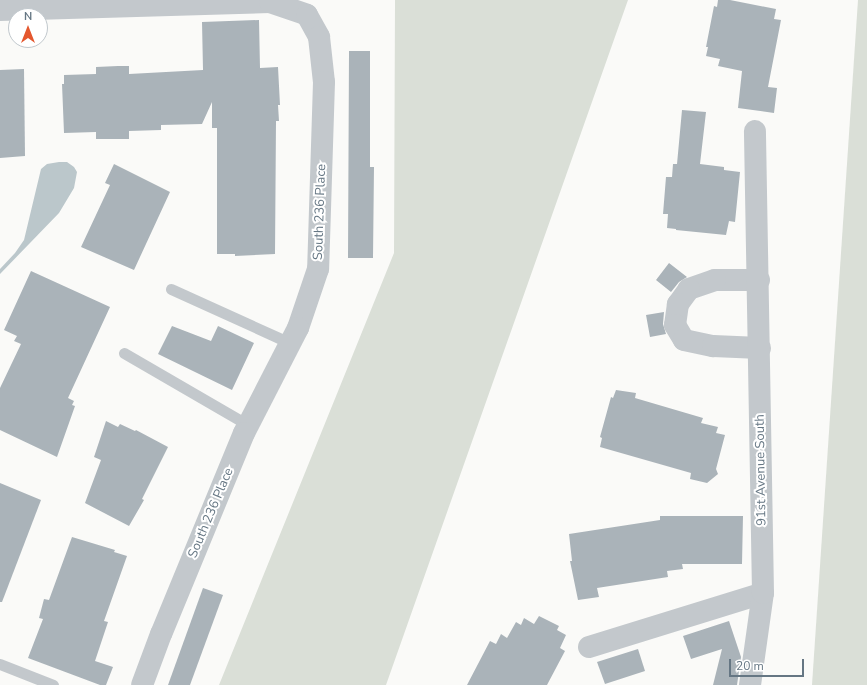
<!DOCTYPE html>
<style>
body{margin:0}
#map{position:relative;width:867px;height:685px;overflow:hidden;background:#fafaf8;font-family:"Nunito Sans",sans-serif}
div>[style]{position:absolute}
.green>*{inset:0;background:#dadfd7}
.water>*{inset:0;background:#bbc7cb}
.building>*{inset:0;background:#aab3b9}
.lane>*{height:11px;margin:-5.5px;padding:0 5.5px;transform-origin:5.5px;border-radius:5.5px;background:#c3c8cc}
.street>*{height:22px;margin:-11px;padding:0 11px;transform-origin:11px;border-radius:11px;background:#c3c8cc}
span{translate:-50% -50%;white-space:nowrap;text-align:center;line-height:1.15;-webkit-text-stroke:4px #fff;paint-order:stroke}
.street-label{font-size:13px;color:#657683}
.north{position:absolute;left:8px;top:8px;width:40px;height:40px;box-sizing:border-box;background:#fff;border:1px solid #c1c8cd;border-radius:50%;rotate:0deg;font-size:11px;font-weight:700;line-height:16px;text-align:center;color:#657683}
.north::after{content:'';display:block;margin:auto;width:14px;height:18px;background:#e4572e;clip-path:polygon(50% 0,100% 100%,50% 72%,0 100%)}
.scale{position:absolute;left:729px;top:659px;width:75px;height:18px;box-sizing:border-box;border:2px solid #657683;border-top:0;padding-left:5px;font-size:12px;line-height:14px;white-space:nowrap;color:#657683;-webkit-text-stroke:3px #fff;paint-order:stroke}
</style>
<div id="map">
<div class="green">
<div style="clip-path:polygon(395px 0,628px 0,386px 685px,219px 685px,394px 253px)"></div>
<div style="clip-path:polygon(858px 0,867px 0,867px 685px,812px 685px)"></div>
</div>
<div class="water">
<div style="clip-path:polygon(59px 162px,67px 162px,74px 167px,77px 172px,74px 188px,59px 213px,0 274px,0 269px,15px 253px,24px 240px,41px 169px,47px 164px)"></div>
</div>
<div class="building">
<div style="clip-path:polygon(718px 0,730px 0,776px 9px,774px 19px,781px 20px,768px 87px,777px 88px,774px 113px,738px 108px,742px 71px,718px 66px,720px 59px,706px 56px,708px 47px,706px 47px,714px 6px,717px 7px)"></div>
<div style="clip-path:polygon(259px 20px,260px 68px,278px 67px,280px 105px,278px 105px,279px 121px,276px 121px,275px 254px,235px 256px,235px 254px,217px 254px,217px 128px,212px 128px,212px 102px,202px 124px,161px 125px,161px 130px,129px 131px,129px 139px,96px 139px,96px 132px,64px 133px,62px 84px,64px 84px,64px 75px,96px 74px,96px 67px,118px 66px,129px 66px,129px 74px,203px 70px,202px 22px)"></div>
<div style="clip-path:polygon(349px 51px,370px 51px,370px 167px,374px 167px,373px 258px,348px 258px)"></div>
<div style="clip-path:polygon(24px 69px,25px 156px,0 158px,0 70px)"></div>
<div style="clip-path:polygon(682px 110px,706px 112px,700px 164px,724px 167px,724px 170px,740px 172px,735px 222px,729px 221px,726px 235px,676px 230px,676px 229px,667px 228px,668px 214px,663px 214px,666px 177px,672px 177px,673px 164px,677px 164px)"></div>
<div style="clip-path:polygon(114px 164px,170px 192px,134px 270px,81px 247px,110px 185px,105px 183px)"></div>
<div style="clip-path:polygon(669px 263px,687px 277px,679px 282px,671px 292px,656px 280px)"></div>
<div style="clip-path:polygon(31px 271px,110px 307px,68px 398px,74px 401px,72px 405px,75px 406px,57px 457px,0 430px,0 388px,21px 344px,14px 341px,17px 336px,4px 330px)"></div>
<div style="clip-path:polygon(664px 312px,663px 324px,666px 334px,650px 337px,646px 315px)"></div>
<div style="clip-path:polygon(172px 326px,211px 341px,218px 326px,254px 343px,232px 390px,158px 354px)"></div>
<div style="clip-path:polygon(616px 390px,636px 393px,635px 398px,703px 418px,701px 423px,718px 427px,716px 433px,725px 435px,716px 469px,718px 474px,707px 483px,690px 479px,691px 473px,600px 447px,602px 438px,600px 437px,611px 397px,613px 398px)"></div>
<div style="clip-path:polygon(106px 421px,118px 427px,120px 424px,135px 431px,136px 430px,168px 447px,142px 499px,144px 500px,129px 526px,85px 503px,101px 460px,94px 457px)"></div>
<div style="clip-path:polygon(0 483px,41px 500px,2px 602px,0 602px)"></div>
<div style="clip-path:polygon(660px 516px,743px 516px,742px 564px,682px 564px,683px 569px,667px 571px,668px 577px,597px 588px,599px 597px,578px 600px,570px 561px,572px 561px,569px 534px,660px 520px)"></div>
<div style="clip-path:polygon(72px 537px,115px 550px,114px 552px,127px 556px,104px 621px,108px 622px,95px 661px,113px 667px,106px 685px,100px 685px,28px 658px,43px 619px,39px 618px,44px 599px,49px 600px)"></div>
<div style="clip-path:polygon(203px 588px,223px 595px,190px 685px,168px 685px)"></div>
<div style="clip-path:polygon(539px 616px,559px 626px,557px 630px,566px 635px,560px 648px,565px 651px,547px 685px,467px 685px,490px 641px,496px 644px,501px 634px,507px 638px,516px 622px,521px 625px,524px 618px,534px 624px)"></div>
<div style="clip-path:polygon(729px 621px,741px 657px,737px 685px,713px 685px,722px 649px,691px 659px,683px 636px)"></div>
<div style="clip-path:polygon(638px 649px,645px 671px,605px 684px,597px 662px)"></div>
</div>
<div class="lane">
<div style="left:171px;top:289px;width:131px;rotate:24.4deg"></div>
<div style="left:124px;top:353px;width:143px;rotate:30.1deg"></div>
<div style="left:0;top:664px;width:57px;rotate:21.6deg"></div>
</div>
<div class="street">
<div style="left:0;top:10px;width:270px;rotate:-1.7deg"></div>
<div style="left:270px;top:2px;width:39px;rotate:19deg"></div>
<div style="left:307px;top:15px;width:25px;rotate:61deg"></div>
<div style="left:319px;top:37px;width:45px;rotate:83.7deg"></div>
<div style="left:324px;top:82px;width:187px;rotate:91.8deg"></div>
<div style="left:318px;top:269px;width:62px;rotate:108.7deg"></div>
<div style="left:298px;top:328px;width:118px;rotate:117.2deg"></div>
<div style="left:244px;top:433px;width:217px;rotate:112.4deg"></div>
<div style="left:161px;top:634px;width:54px;rotate:110.4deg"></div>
<div style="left:759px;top:280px;width:44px;rotate:180deg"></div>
<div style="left:715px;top:280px;width:28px;rotate:161deg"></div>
<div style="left:689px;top:289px;width:19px;rotate:126deg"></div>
<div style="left:678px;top:304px;width:21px;rotate:98deg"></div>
<div style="left:675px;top:325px;width:17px;rotate:59deg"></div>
<div style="left:684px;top:340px;width:30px;rotate:12deg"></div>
<div style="left:713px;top:346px;width:47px;rotate:2.4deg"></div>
<div style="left:589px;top:647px;width:182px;rotate:-17.2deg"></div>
<div style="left:750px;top:685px;width:93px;rotate:-82deg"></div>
<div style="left:763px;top:593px;width:462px;rotate:-91deg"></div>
</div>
<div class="street-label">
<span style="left:320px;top:212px;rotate:-88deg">South 236 Place</span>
<span style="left:761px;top:470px;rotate:-91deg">91st Avenue South</span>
<span style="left:211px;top:513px;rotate:-67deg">South 236 Place</span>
</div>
<div class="north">N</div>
<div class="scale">20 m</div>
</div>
